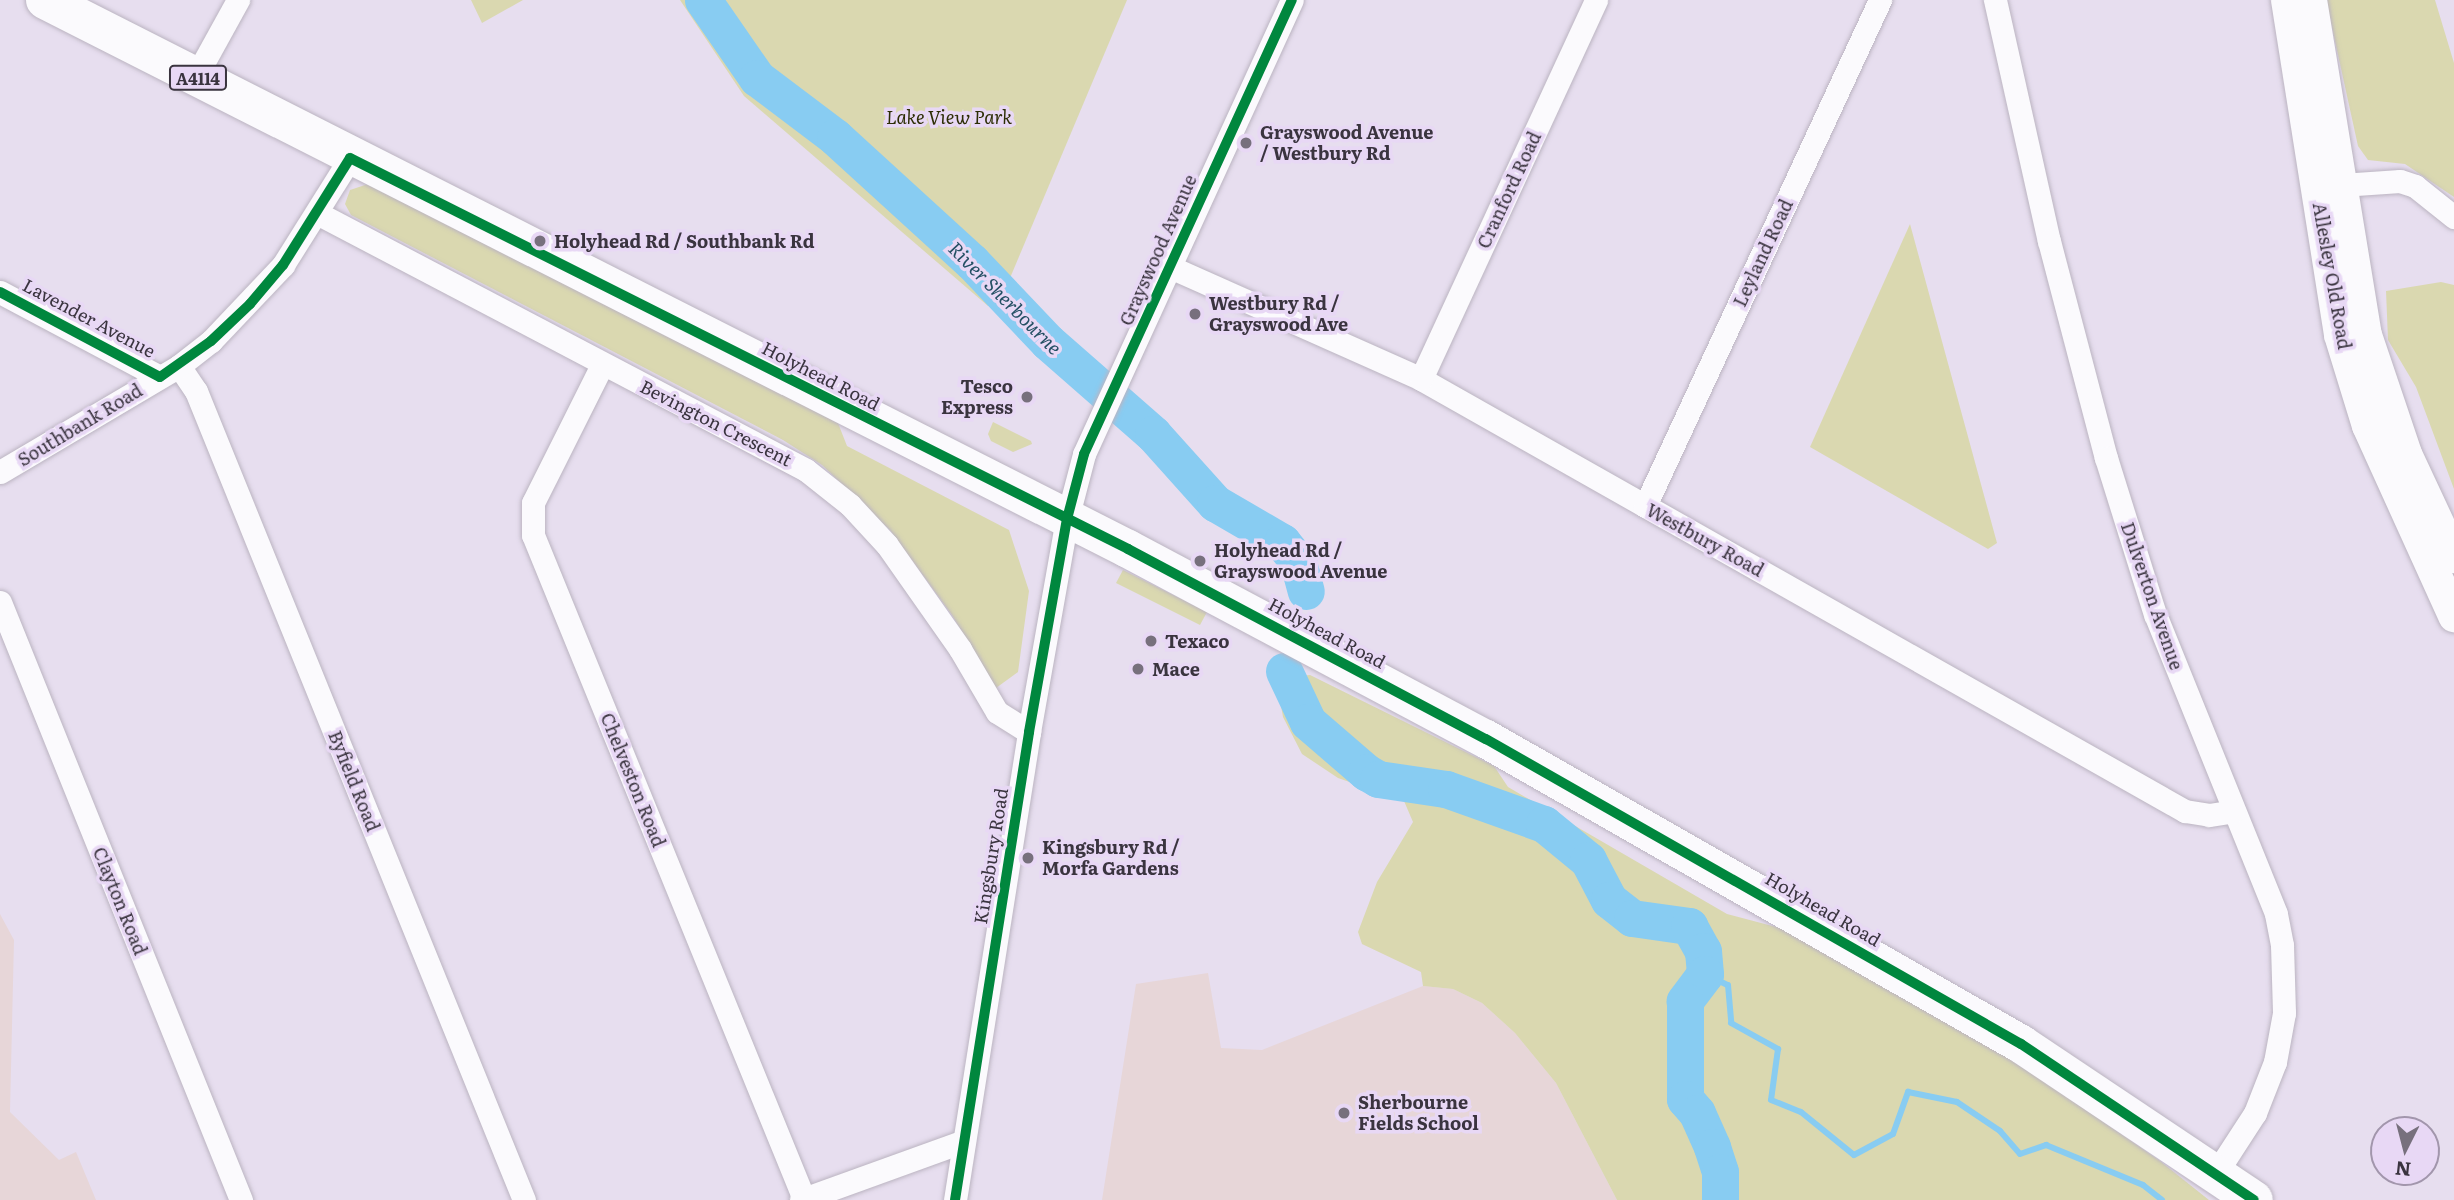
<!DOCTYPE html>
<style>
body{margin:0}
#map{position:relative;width:2454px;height:1200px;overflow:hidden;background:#e7deef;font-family:Literata,serif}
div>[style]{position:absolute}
.education>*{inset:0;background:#e7d6d8}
.green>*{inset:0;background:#dad8b0}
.stream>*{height:6px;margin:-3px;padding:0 3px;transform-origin:3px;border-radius:3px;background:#88ccf2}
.river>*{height:37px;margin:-18.5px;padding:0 18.5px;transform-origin:18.5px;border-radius:18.5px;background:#88ccf2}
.roads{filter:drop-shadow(0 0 2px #bbb4c1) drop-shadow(0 0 2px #bbb4c1)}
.minor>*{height:23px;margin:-11.5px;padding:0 11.5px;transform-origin:11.5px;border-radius:11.5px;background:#fbfafd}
.secondary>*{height:32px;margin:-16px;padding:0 16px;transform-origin:16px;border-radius:16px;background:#fbfafd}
.trunk>*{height:38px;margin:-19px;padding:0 19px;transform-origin:19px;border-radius:19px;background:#fbfafd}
.cycleway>*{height:10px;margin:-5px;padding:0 5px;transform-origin:5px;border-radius:5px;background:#00873e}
.dots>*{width:19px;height:19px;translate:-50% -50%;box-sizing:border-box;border:4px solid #e8d8f5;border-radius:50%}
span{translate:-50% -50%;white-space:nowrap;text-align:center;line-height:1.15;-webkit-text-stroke:7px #e8d8f5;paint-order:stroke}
.shield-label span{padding:2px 5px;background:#e8d8f5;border:2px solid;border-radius:5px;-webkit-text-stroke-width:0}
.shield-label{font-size:16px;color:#3a343f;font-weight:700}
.park-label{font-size:18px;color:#2c2d04;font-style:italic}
.poi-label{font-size:18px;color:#3a343f;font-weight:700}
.left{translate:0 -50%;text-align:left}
.right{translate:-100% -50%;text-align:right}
.street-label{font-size:18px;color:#3a343f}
.water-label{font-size:19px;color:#255064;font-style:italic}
.north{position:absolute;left:2370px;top:1116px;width:70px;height:70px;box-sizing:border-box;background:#e8d8f5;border:2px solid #a296ac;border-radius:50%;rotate:186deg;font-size:19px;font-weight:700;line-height:28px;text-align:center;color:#3a343f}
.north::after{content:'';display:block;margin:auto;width:24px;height:32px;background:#77707d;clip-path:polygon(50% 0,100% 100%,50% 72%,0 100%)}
</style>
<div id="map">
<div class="education">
<div style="clip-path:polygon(0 914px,14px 940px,10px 1112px,59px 1160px,76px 1152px,96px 1200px,0 1200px)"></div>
<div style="clip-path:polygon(1208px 973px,1221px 1048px,1262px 1050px,1423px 986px,1453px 989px,1482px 1003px,1515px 1033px,1556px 1083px,1617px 1200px,1102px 1200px,1136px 984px)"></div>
</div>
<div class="green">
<div style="clip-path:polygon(471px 0,523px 0,482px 23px)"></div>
<div style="clip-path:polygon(680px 0,1127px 0,1010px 278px,988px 306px,744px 96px)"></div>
<div style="clip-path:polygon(2326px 0,2435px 0,2454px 63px,2454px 197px,2405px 164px,2368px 160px,2358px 146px)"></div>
<div style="clip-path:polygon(368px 184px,838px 423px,847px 446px,1009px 530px,1029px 591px,1018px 672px,996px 688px,952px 615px,890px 530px,822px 465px,783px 440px,351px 215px,345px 204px,350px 190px)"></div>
<div style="clip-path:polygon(1910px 224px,1997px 543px,1988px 549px,1810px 447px)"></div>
<div style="clip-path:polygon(2441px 282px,2454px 285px,2454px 489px,2416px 387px,2388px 340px,2386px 291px)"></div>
<div style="clip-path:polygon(993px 422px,1031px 441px,1032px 444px,1013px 452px,991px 441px,988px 434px)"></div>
<div style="clip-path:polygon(1123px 570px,1207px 612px,1200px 625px,1116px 583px)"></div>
<div style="clip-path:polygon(1310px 675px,1494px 766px,1508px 787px,1727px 914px,1799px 933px,1989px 1043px,2160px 1161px,2209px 1200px,1617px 1200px,1556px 1083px,1515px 1033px,1482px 1003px,1453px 989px,1423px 986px,1421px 972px,1362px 944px,1358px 932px,1377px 882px,1413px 822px,1404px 801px,1338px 778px,1302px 754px,1283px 717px,1276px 678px)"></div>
</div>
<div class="stream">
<div style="left:1705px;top:974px;width:25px;rotate:26deg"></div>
<div style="left:1728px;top:985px;width:38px;rotate:85deg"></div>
<div style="left:1731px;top:1023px;width:54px;rotate:29deg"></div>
<div style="left:1778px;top:1049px;width:51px;rotate:97.8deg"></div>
<div style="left:1771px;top:1100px;width:32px;rotate:22deg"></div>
<div style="left:1801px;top:1112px;width:68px;rotate:39.1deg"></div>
<div style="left:1854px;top:1155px;width:44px;rotate:-28.3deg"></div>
<div style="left:1893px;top:1134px;width:45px;rotate:-70.3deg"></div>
<div style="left:1908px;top:1092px;width:50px;rotate:11.5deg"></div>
<div style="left:1957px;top:1102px;width:52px;rotate:34deg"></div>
<div style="left:2000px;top:1131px;width:30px;rotate:49deg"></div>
<div style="left:2020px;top:1154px;width:28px;rotate:-19deg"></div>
<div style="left:2046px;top:1145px;width:105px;rotate:22.4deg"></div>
<div style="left:2143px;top:1185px;width:24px;rotate:38deg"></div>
</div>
<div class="river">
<div style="left:703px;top:0;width:95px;rotate:55.3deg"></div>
<div style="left:757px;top:78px;width:98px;rotate:37.1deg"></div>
<div style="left:835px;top:137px;width:185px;rotate:42.4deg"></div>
<div style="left:972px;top:262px;width:110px;rotate:46.5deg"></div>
<div style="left:1048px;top:342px;width:140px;rotate:41.2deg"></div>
<div style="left:1153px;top:434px;width:93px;rotate:48.1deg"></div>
<div style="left:1215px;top:503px;width:78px;rotate:30.2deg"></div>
<div style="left:1282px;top:542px;width:26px;rotate:51deg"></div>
<div style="left:1298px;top:562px;width:30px;rotate:75deg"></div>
<div style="left:1284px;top:671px;width:56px;rotate:64.8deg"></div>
<div style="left:1308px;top:722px;width:77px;rotate:40.8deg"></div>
<div style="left:1366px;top:772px;width:14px;rotate:30deg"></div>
<div style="left:1378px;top:779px;width:69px;rotate:8.4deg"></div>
<div style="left:1446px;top:789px;width:104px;rotate:19.7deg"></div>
<div style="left:1544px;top:824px;width:57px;rotate:39.3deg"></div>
<div style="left:1588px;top:860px;width:45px;rotate:62.3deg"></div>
<div style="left:1609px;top:900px;width:29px;rotate:38deg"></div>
<div style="left:1632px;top:918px;width:58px;rotate:8deg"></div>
<div style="left:1689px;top:926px;width:29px;rotate:61deg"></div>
<div style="left:1703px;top:951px;width:23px;rotate:85deg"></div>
<div style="left:1705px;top:974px;width:34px;rotate:127deg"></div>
<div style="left:1685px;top:1001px;width:98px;rotate:90deg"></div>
<div style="left:1685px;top:1099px;width:18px;rotate:49deg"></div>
<div style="left:1697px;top:1113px;width:37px;rotate:66deg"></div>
<div style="left:1712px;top:1147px;width:26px;rotate:72deg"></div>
<div style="left:1720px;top:1172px;width:28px;rotate:90deg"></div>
</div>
<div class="roads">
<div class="minor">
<div style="left:1995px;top:0;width:247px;rotate:77.4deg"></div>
<div style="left:2049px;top:241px;width:224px;rotate:75.3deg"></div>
<div style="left:2106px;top:458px;width:164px;rotate:72.6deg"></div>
<div style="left:2155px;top:614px;width:323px;rotate:68deg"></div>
<div style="left:2276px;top:914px;width:32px;rotate:79deg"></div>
<div style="left:2282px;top:945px;width:68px;rotate:88.3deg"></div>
<div style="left:2284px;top:1013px;width:50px;rotate:100.4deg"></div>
<div style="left:2275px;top:1062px;width:55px;rotate:111.4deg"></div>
<div style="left:2255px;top:1113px;width:72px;rotate:123deg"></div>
<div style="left:196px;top:76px;width:87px;rotate:-61.1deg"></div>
<div style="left:2341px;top:185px;width:59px;rotate:-3.9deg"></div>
<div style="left:2400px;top:181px;width:16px;rotate:18deg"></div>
<div style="left:2415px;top:186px;width:50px;rotate:38.5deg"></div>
<div style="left:317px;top:213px;width:552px;rotate:27.72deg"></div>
<div style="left:806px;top:470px;width:56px;rotate:38.5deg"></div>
<div style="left:850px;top:505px;width:54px;rotate:47.2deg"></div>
<div style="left:887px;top:545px;width:127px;rotate:54.9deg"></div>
<div style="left:960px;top:649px;width:73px;rotate:59.6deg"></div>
<div style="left:997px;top:712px;width:38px;rotate:32deg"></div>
<div style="left:1170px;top:267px;width:275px;rotate:24deg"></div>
<div style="left:1421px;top:379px;width:878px;rotate:29.49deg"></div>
<div style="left:2185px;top:811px;width:24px;rotate:9deg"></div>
<div style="left:2209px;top:815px;width:25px;rotate:-9deg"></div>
<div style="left:0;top:292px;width:181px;rotate:28deg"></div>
<div style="left:602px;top:365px;width:154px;rotate:116.6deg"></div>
<div style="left:533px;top:503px;width:32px;rotate:90deg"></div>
<div style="left:533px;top:535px;width:717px;rotate:67.8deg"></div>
<div style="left:179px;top:366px;width:30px;rotate:56deg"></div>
<div style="left:196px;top:391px;width:873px;rotate:67.93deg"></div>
<div style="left:1421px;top:379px;width:417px;rotate:-65.2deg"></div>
<div style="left:0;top:472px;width:208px;rotate:-30.6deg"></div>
<div style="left:179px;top:366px;width:41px;rotate:-38deg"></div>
<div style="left:211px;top:341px;width:105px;rotate:-46.5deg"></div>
<div style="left:283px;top:265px;width:126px;rotate:-57.9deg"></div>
<div style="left:1645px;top:506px;width:558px;rotate:-65.09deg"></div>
<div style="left:0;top:602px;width:645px;rotate:68.05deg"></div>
<div style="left:801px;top:1200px;width:173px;rotate:-19.9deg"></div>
<div style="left:955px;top:1200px;width:474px;rotate:-81deg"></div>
<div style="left:1029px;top:732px;width:216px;rotate:-79.9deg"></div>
<div style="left:1067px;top:519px;width:67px;rotate:-75.3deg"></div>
<div style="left:1084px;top:454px;width:499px;rotate:-65.4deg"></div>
</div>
<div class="secondary">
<div style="left:2287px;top:0;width:339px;rotate:81deg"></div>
<div style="left:2340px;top:335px;width:95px;rotate:72.9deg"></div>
<div style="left:2368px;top:426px;width:209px;rotate:65.6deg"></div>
<div style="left:2311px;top:0;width:339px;rotate:80.7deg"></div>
<div style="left:2366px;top:335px;width:126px;rotate:71.4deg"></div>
<div style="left:2406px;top:454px;width:114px;rotate:65deg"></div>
</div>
<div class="trunk">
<div style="left:45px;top:0;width:1214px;rotate:26.88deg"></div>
<div style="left:1128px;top:549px;width:405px;rotate:28deg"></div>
<div style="left:1486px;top:739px;width:616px;rotate:29.69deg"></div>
<div style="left:2021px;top:1044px;width:280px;rotate:33.8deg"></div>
</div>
</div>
<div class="cycleway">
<div style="left:0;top:292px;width:181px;rotate:28deg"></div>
<div style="left:160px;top:377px;width:62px;rotate:-35.2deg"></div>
<div style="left:211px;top:341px;width:54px;rotate:-43.5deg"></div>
<div style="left:250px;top:304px;width:51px;rotate:-49.8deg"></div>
<div style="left:283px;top:265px;width:126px;rotate:-57.9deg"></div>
<div style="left:350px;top:158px;width:871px;rotate:26.68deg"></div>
<div style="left:1128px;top:549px;width:405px;rotate:28deg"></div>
<div style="left:1486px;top:739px;width:616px;rotate:29.69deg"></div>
<div style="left:2021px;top:1044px;width:280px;rotate:33.8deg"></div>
<div style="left:955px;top:1200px;width:474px;rotate:-81deg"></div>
<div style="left:1029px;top:732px;width:216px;rotate:-79.9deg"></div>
<div style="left:1067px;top:519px;width:67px;rotate:-75.3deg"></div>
<div style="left:1084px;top:454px;width:499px;rotate:-65.4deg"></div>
</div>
<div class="dots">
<div style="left:1246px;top:143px;background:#77707d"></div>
<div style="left:540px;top:241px;background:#77707d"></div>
<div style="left:1195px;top:314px;background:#77707d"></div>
<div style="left:1027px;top:397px;background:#77707d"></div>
<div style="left:1200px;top:561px;background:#77707d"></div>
<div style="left:1151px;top:641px;background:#77707d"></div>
<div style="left:1138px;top:669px;background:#77707d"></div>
<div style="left:1028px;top:858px;background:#77707d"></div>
<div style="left:1344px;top:1113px;background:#77707d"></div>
</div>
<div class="shield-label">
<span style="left:198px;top:78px">A4114</span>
</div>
<div class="park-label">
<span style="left:949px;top:117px">Lake View Park</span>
</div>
<div class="poi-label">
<span class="left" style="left:1260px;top:143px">Grayswood Avenue<br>/ Westbury Rd</span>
<span class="left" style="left:554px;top:241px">Holyhead Rd / Southbank Rd</span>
<span class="left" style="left:1209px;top:314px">Westbury Rd /<br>Grayswood Ave</span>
<span class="right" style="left:1013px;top:397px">Tesco<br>Express</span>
<span class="left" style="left:1214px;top:561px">Holyhead Rd /<br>Grayswood Avenue</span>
<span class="left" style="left:1165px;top:641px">Texaco</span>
<span class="left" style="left:1152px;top:669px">Mace</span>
<span class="left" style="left:1042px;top:858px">Kingsbury Rd /<br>Morfa Gardens</span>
<span class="left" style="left:1358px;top:1113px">Sherbourne<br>Fields School</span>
</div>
<div class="street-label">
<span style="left:1509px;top:190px;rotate:-65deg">Cranford Road</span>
<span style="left:1158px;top:250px;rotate:-66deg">Grayswood Avenue</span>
<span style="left:1763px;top:253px;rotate:-65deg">Leyland Road</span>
<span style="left:2332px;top:276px;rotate:80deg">Allesley Old Road</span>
<span style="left:89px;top:318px;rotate:28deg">Lavender Avenue</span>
<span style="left:821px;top:376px;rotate:27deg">Holyhead Road</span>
<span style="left:716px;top:423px;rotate:27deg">Bevington Crescent</span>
<span style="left:80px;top:425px;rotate:-31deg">Southbank Road</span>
<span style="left:1705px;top:540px;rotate:29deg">Westbury Road</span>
<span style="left:2152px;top:596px;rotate:71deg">Dulverton Avenue</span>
<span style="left:1327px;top:633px;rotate:28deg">Holyhead Road</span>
<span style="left:633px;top:780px;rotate:68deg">Chelveston Road</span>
<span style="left:354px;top:781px;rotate:68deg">Byfield Road</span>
<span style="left:991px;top:856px;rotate:-81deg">Kingsbury Road</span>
<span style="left:120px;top:901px;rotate:68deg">Clayton Road</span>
<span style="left:1823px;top:909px;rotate:30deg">Holyhead Road</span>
</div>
<div class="water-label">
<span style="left:1005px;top:298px;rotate:45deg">River Sherbourne</span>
</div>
<div class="north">N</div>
</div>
